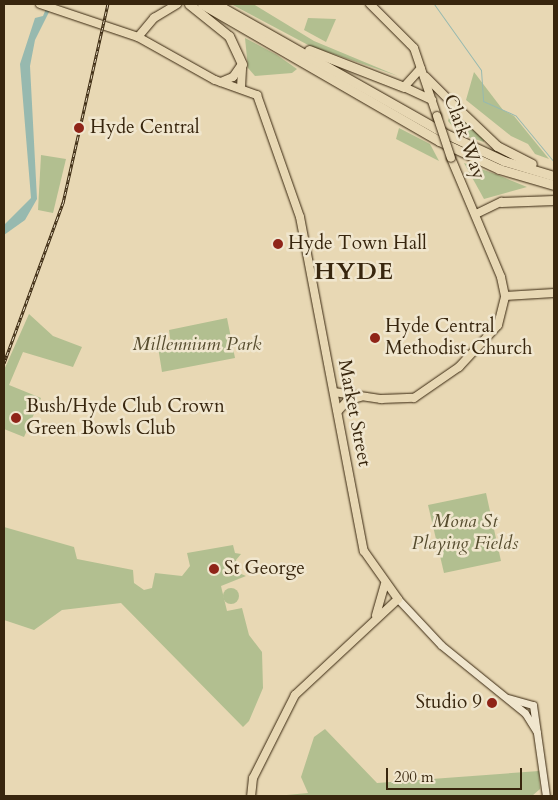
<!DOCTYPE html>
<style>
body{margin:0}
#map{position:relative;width:558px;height:800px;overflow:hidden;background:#e8d8b4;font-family:Cardo,serif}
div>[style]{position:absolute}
.green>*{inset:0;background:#b2bf90}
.round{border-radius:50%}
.water>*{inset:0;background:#97b9af}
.stream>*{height:1px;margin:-0.5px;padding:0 0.5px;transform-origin:0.5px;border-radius:0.5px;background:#97b9af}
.roads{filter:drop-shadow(0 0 1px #38260e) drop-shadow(0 0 1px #38260e)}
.secondary>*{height:7px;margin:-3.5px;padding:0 3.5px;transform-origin:3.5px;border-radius:3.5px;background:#f0e6ce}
.primary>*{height:8px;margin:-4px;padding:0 4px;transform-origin:4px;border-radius:4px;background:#e8d8b4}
.motorway>*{height:9px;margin:-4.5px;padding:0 4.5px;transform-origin:4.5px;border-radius:4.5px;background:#e8d8b4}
.rail>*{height:3px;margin-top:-1.5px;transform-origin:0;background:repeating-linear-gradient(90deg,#f0e6ce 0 4px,#38260e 0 8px);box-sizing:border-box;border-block:1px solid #38260e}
.bridges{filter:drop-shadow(0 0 1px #38260e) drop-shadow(0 0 1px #38260e)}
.primary-bridge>*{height:8px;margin:-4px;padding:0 4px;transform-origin:4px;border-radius:4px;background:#e8d8b4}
.dots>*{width:14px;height:14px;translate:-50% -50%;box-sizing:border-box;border:2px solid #f0e6ce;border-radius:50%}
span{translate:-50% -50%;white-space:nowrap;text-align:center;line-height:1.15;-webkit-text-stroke:5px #f0e6ce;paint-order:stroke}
.poi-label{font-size:19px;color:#38260e}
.left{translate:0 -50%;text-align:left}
.right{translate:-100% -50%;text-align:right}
.street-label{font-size:19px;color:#38260e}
.park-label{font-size:19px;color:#564c2e;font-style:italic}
.district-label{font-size:24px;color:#38260e;font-weight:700;letter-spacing:1px}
.frame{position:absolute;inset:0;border:5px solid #38260e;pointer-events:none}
.scale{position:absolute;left:386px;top:768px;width:136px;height:22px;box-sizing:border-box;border:2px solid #38260e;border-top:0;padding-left:6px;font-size:15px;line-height:18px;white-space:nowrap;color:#38260e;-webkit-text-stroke:4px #f0e6ce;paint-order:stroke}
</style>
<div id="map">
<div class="green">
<div style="clip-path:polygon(231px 4px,253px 4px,314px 41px,398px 76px,310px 46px)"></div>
<div style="clip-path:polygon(308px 18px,336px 19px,326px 42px,304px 30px)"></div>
<div style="clip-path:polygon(245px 38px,277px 55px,297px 69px,292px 73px,255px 76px,248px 68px)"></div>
<div style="clip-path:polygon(474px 72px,503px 110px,514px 116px,549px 159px,535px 154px,528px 144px,511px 136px,466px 100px)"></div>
<div style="clip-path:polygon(452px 108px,484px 140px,484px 142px,459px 134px,448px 121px)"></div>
<div style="clip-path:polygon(399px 128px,430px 144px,439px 161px,396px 139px)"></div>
<div style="clip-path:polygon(41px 155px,66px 159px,53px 213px,38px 210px)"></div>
<div style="clip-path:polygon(464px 163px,498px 175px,527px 187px,484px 199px)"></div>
<div style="clip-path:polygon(29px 314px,53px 336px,82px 347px,73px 367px,23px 352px,9px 385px,41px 398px,24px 437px,4px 429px,4px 370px)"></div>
<div style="clip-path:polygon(227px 318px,235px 358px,162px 372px,158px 347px,171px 345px,169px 330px)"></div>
<div style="clip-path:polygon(486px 493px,501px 561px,444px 573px,428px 505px)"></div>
<div style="clip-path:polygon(4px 527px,74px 547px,77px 559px,133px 570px,134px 583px,144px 590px,152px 588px,155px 573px,182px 576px,190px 566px,187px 553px,233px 545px,235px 553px,241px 554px,236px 560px,239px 573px,246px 576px,221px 586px,227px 611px,242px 608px,249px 635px,262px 652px,263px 688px,249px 721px,243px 727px,121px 603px,62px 610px,34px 630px,4px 620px)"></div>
<div class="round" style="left:223px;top:588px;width:16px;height:16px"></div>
<div style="clip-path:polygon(325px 729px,377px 783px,539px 771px,540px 789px,532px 796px,276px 796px,308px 793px,301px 777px,314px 737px)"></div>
</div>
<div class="water">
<div style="clip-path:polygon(48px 4px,53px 4px,35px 40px,30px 66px,37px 199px,25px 220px,4px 235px,4px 225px,31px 198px,20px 64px,35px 18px,43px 16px)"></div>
</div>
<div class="stream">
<div style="left:434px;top:4px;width:81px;rotate:54.5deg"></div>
<div style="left:481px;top:70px;width:31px;rotate:86deg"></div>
<div style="left:483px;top:101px;width:36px;rotate:24deg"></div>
<div style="left:516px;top:116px;width:60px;rotate:50.4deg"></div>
</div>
<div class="roads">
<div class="secondary">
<div style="left:398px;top:599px;width:63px;rotate:46.9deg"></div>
<div style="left:441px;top:645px;width:108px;rotate:39deg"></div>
<div style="left:525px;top:713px;width:22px;rotate:58deg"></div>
<div style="left:508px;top:698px;width:26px;rotate:16deg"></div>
<div style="left:533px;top:705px;width:92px;rotate:81.9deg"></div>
</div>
<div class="primary">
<div style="left:40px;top:4px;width:103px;rotate:18.6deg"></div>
<div style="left:138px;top:37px;width:88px;rotate:29.2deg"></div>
<div style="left:215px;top:80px;width:45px;rotate:19.7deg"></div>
<div style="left:257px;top:95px;width:129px;rotate:70.6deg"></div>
<div style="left:300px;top:217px;width:340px;rotate:79.2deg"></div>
<div style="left:364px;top:551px;width:59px;rotate:54.7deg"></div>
<div style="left:398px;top:599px;width:141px;rotate:137deg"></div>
<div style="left:295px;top:695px;width:93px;rotate:116.8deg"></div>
<div style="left:253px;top:778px;width:18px;rotate:96deg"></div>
<div style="left:370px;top:4px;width:62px;rotate:45deg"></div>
<div style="left:414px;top:48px;width:72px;rotate:71.3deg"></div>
<div style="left:138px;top:37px;width:25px;rotate:-50deg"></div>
<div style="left:154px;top:18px;width:27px;rotate:-31deg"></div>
<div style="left:426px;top:77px;width:41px;rotate:45deg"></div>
<div style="left:221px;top:82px;width:13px;rotate:-23deg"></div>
<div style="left:233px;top:77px;width:16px;rotate:-55deg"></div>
<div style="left:404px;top:87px;width:31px;rotate:25deg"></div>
<div style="left:404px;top:87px;width:25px;rotate:-48deg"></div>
<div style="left:241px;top:88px;width:22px;rotate:-87deg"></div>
<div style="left:476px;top:214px;width:28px;rotate:-26deg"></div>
<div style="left:505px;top:296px;width:49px;rotate:-3.5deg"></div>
<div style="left:334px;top:392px;width:48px;rotate:8.5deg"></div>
<div style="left:381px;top:399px;width:33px;rotate:-2deg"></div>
<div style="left:414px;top:398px;width:55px;rotate:-34.6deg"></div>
<div style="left:459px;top:367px;width:57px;rotate:-47.1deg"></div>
<div style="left:498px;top:325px;width:30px;rotate:-76deg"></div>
<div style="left:505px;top:296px;width:19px;rotate:-102deg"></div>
<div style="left:501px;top:277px;width:129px;rotate:-112.8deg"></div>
<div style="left:338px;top:411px;width:13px;rotate:-48deg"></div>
<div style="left:347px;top:401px;width:14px;rotate:-17deg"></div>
<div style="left:376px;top:615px;width:32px;rotate:-74deg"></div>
</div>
<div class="motorway">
<div style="left:189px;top:4px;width:51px;rotate:38.7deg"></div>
<div style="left:229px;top:36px;width:31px;rotate:65deg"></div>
<div style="left:202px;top:4px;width:274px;rotate:30deg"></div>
<div style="left:439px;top:141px;width:66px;rotate:25deg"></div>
<div style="left:499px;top:169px;width:57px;rotate:16.2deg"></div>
<div style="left:216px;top:4px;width:262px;rotate:29.5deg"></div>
<div style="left:444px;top:133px;width:66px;rotate:25deg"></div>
<div style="left:504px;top:161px;width:52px;rotate:16.7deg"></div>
<div style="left:309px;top:50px;width:102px;rotate:21.3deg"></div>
<div style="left:455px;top:106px;width:58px;rotate:43.6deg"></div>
<div style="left:497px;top:146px;width:39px;rotate:27deg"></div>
<div style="left:501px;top:202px;width:53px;rotate:-2.2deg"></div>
</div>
</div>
<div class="rail">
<div style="left:4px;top:363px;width:171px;rotate:-69.8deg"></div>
<div style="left:63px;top:203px;width:204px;rotate:-77.3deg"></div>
</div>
<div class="bridges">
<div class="primary-bridge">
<div style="left:437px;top:116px;width:44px;rotate:71.6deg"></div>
</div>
</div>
<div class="dots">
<div style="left:79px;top:128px;background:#8f2418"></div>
<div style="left:278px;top:244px;background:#8f2418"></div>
<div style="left:375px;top:338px;background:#8f2418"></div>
<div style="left:16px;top:418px;background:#8f2418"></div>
<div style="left:214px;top:569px;background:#8f2418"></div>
<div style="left:492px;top:703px;background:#8f2418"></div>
</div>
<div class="poi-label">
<span class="left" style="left:90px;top:128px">Hyde Central</span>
<span class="left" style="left:288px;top:244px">Hyde Town Hall</span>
<span class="left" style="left:385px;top:338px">Hyde Central<br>Methodist Church</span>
<span class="left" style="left:26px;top:418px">Bush/Hyde Club Crown<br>Green Bowls Club</span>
<span class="left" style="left:224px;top:569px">St George</span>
<span class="right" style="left:482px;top:703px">Studio 9</span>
</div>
<div class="street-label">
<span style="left:464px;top:137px;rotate:70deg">Clark Way</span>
<span style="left:354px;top:413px;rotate:79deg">Market Street</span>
</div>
<div class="park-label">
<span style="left:197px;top:345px">Millennium Park</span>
<span style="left:465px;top:533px">Mona St<br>Playing Fields</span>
</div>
<div class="district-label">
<span style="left:354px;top:272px">HYDE</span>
</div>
<div class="frame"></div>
<div class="scale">200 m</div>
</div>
